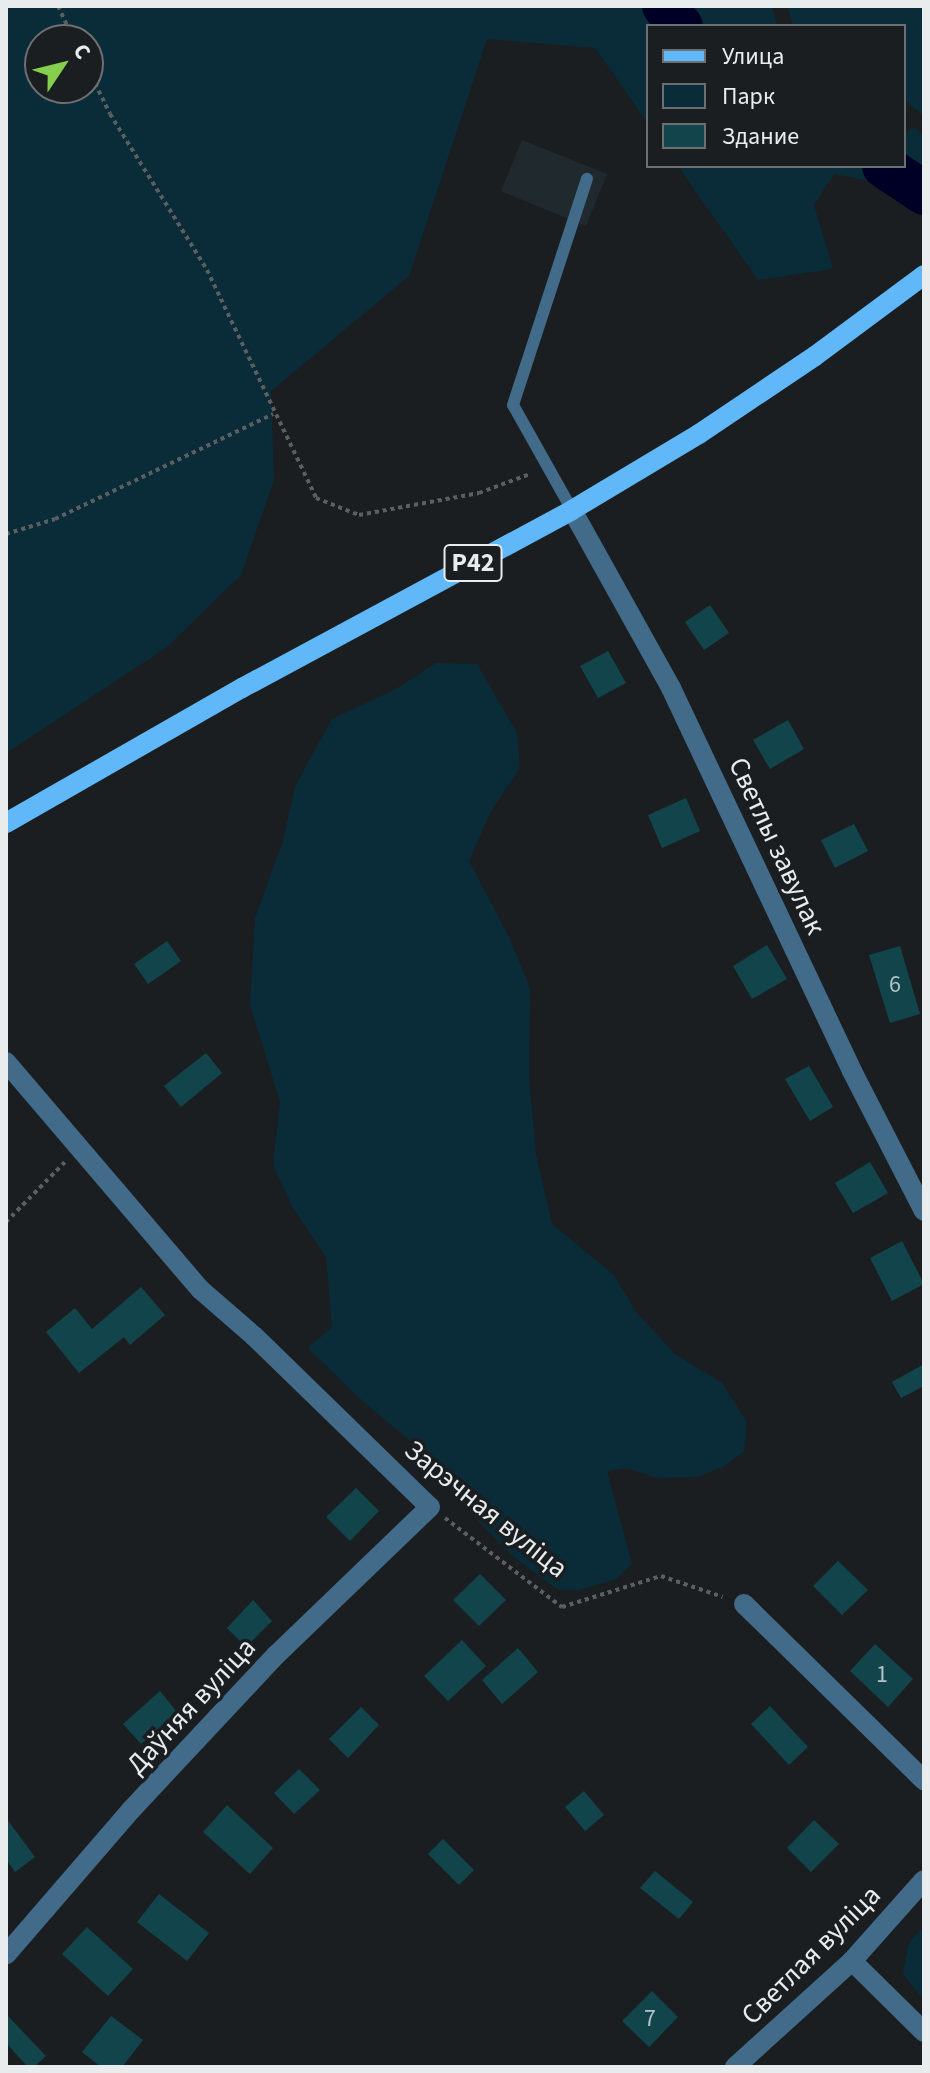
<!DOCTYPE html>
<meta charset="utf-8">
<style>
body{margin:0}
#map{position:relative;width:930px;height:2073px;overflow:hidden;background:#1a1e20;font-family:"Source Sans 3",sans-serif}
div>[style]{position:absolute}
.built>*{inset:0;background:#202a2e}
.green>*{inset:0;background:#092c38}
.river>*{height:44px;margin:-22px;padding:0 22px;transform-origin:22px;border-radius:22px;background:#000027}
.building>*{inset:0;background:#12454b}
.path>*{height:4px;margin-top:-2px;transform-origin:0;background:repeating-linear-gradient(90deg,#5b5f61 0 4px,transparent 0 8px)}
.lane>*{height:12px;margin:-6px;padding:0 6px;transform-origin:6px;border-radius:6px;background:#426a89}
.street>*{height:20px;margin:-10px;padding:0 10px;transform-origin:10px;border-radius:10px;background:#426a89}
.primary>*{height:20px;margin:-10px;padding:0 10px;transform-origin:10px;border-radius:10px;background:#60b8f9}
span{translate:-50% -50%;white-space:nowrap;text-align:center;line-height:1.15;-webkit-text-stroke:7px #1a1e20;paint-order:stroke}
.number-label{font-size:24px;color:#b3c2c4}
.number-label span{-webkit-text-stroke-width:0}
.shield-label span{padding:2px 6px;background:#1a1e20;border:2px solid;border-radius:6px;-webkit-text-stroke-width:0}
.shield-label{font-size:26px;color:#e9eced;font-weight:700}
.street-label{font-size:28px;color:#e9eced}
.frame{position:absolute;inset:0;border:8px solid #e9eced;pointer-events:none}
.legend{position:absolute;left:646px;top:24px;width:260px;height:144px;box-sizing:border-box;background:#1a1e20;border:2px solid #6d7072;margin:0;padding:10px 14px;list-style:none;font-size:24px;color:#e9eced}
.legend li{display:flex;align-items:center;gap:16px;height:40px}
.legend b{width:40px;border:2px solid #6d7072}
.north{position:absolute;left:24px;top:24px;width:80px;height:80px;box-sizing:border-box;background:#1a1e20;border:2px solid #6d7072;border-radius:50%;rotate:55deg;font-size:22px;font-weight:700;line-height:32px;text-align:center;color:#e9eced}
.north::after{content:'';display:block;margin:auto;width:28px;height:36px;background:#84cf4d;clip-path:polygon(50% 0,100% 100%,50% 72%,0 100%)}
</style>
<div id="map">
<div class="built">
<div style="clip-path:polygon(522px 140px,607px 174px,586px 226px,501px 191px)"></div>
</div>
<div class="green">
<div style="clip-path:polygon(evenodd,6px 6px,772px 6px,777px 26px,648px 26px,648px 123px,595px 48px,487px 39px,409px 276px,271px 391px,274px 480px,241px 575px,166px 648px,6px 753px,6px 6px,40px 40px,88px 40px,88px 88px,40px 88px,40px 40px)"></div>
<div style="clip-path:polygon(787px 6px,924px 6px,924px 116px,904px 100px,904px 26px,793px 26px)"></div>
<div style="clip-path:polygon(914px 127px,924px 136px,924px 181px,901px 187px,834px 174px,814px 205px,833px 269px,758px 280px,678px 166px,904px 166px,904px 133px)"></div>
<div style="clip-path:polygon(436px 663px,477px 664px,517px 733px,520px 767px,490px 813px,469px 861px,509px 937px,530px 988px,529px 1078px,536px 1154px,552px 1224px,614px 1275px,636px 1312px,675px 1354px,722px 1383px,747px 1422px,744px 1451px,725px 1466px,697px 1477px,656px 1478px,628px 1468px,607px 1471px,632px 1564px,616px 1579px,580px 1590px,558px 1590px,511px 1555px,467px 1509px,434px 1461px,358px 1397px,308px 1348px,332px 1327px,326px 1257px,293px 1208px,273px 1165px,280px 1102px,250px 1005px,255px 918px,283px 841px,295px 786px,332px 719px,396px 689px)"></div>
<div style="clip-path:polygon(924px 1927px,924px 2000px,903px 1974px,909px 1942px)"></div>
</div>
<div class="river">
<div style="left:664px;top:6px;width:26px;rotate:50deg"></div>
<div style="left:884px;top:166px;width:48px;rotate:34deg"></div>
</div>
<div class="building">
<div style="clip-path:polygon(710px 605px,729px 633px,704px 650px,685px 622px)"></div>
<div style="clip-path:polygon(608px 651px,626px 683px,598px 698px,580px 666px)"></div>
<div style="clip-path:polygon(788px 720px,804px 749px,770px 769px,753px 740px)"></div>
<div style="clip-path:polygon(686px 798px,700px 831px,662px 848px,648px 815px)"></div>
<div style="clip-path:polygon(854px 824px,868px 851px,835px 868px,821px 840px)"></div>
<div style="clip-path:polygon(167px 941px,181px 961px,148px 984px,134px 964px)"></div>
<div style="clip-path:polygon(767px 945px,787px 979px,752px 999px,733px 966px)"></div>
<div style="clip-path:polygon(900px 946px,920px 1014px,890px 1023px,869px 955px)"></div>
<div style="clip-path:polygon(206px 1053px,222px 1073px,181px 1107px,164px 1086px)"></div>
<div style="clip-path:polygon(809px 1066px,833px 1107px,810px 1121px,785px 1079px)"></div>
<div style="clip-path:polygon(870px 1162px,888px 1193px,853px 1213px,835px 1183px)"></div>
<div style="clip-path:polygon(902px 1241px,924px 1284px,892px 1301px,870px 1258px)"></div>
<div style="clip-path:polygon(141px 1287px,165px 1315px,130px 1345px,124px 1337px,79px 1373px,46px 1332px,75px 1308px,92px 1329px)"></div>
<div style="clip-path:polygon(924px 1364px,924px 1386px,901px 1398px,892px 1382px)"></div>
<div style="clip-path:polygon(356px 1488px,379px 1511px,350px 1541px,326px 1517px)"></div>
<div style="clip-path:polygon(838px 1561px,868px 1590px,842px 1615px,813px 1586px)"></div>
<div style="clip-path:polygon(480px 1574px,506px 1600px,479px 1626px,453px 1600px)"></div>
<div style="clip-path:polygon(253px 1600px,272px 1621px,246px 1647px,227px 1628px)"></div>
<div style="clip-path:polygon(462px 1640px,486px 1666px,448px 1701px,424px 1676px)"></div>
<div style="clip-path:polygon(875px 1644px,913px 1679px,888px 1707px,850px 1671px)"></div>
<div style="clip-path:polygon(518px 1648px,538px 1672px,502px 1704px,482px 1680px)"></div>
<div style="clip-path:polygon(160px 1691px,177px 1712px,141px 1744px,123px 1724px)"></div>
<div style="clip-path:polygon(770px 1706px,808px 1747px,789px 1765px,751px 1724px)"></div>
<div style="clip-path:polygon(361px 1707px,379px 1725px,348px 1758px,329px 1739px)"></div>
<div style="clip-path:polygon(299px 1769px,320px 1790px,294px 1814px,274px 1793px)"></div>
<div style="clip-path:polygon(584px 1791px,604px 1815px,585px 1831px,565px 1807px)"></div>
<div style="clip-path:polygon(227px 1805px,273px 1848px,250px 1874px,203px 1832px)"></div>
<div style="clip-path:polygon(6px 1818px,35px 1857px,15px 1872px,6px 1859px)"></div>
<div style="clip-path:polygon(814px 1820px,839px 1844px,811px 1872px,787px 1848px)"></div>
<div style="clip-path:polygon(443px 1839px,474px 1870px,459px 1885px,428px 1854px)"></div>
<div style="clip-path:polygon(655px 1871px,693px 1902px,679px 1919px,640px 1888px)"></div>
<div style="clip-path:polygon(159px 1894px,209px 1933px,187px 1961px,137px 1922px)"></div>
<div style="clip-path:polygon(87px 1927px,133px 1969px,108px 1996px,62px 1954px)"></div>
<div style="clip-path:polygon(652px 1991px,678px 2017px,649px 2047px,622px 2021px)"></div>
<div style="clip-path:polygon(6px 2014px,46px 2056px,34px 2067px,28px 2067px,6px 2043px)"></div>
<div style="clip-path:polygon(111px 2016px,143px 2040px,122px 2067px,101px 2067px,82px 2052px)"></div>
</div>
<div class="path">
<div style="left:58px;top:6px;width:38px;rotate:65deg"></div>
<div style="left:88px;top:69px;width:50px;rotate:63.9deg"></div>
<div style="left:110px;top:114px;width:184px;rotate:58.1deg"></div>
<div style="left:207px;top:270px;width:253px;rotate:64.4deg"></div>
<div style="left:316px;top:498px;width:46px;rotate:21.6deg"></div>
<div style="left:359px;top:515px;width:122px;rotate:-10.4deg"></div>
<div style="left:479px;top:493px;width:54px;rotate:-20.4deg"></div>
<div style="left:6px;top:534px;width:51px;rotate:-17deg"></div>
<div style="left:55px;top:519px;width:242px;rotate:-25.7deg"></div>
<div style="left:6px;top:1222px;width:84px;rotate:-45.5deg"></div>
<div style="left:445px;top:1518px;width:147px;rotate:37.3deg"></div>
<div style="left:562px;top:1607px;width:104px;rotate:-17.4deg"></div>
<div style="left:661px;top:1576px;width:65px;rotate:18.7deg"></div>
</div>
<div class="lane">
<div style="left:572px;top:510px;width:120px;rotate:-119.3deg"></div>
<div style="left:513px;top:405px;width:238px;rotate:-71.9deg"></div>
</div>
<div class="street">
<div style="left:572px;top:510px;width:204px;rotate:60.9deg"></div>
<div style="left:671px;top:688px;width:424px;rotate:64.7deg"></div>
<div style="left:852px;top:1071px;width:157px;rotate:62.8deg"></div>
<div style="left:6px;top:1062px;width:300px;rotate:49.5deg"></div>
<div style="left:201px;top:1290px;width:70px;rotate:41deg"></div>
<div style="left:254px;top:1336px;width:245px;rotate:44.2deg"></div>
<div style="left:430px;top:1507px;width:214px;rotate:136.1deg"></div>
<div style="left:276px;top:1655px;width:212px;rotate:133.1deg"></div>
<div style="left:131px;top:1810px;width:191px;rotate:130.8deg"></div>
<div style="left:744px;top:1604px;width:252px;rotate:44.4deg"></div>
<div style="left:852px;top:1961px;width:101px;rotate:44.6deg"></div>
<div style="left:735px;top:2067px;width:158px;rotate:-42.2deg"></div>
<div style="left:852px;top:1961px;width:108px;rotate:-48.4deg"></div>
</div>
<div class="primary">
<div style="left:6px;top:823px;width:272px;rotate:-29.8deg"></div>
<div style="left:242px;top:688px;width:375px;rotate:-28.3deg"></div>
<div style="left:572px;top:510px;width:148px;rotate:-30.9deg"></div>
<div style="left:699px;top:434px;width:140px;rotate:-33.9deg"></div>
<div style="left:815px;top:356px;width:136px;rotate:-36.6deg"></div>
</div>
<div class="number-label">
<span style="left:895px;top:985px">6</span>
<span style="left:882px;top:1675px">1</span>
<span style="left:650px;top:2019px">7</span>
</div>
<div class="shield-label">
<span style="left:473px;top:563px">Р42</span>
</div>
<div class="street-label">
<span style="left:777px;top:846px;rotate:65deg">Светлы завулак</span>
<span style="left:486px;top:1509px;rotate:39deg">Зарэчная вуліца</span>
<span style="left:191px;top:1706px;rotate:-47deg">Даўняя вуліца</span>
<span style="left:811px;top:1955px;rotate:-45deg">Светлая вуліца</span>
</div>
<div class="frame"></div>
<ul class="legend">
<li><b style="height:10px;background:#60b8f9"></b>Улица</li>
<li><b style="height:22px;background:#092c38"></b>Парк</li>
<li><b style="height:22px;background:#12454b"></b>Здание</li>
</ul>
<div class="north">С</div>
</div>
